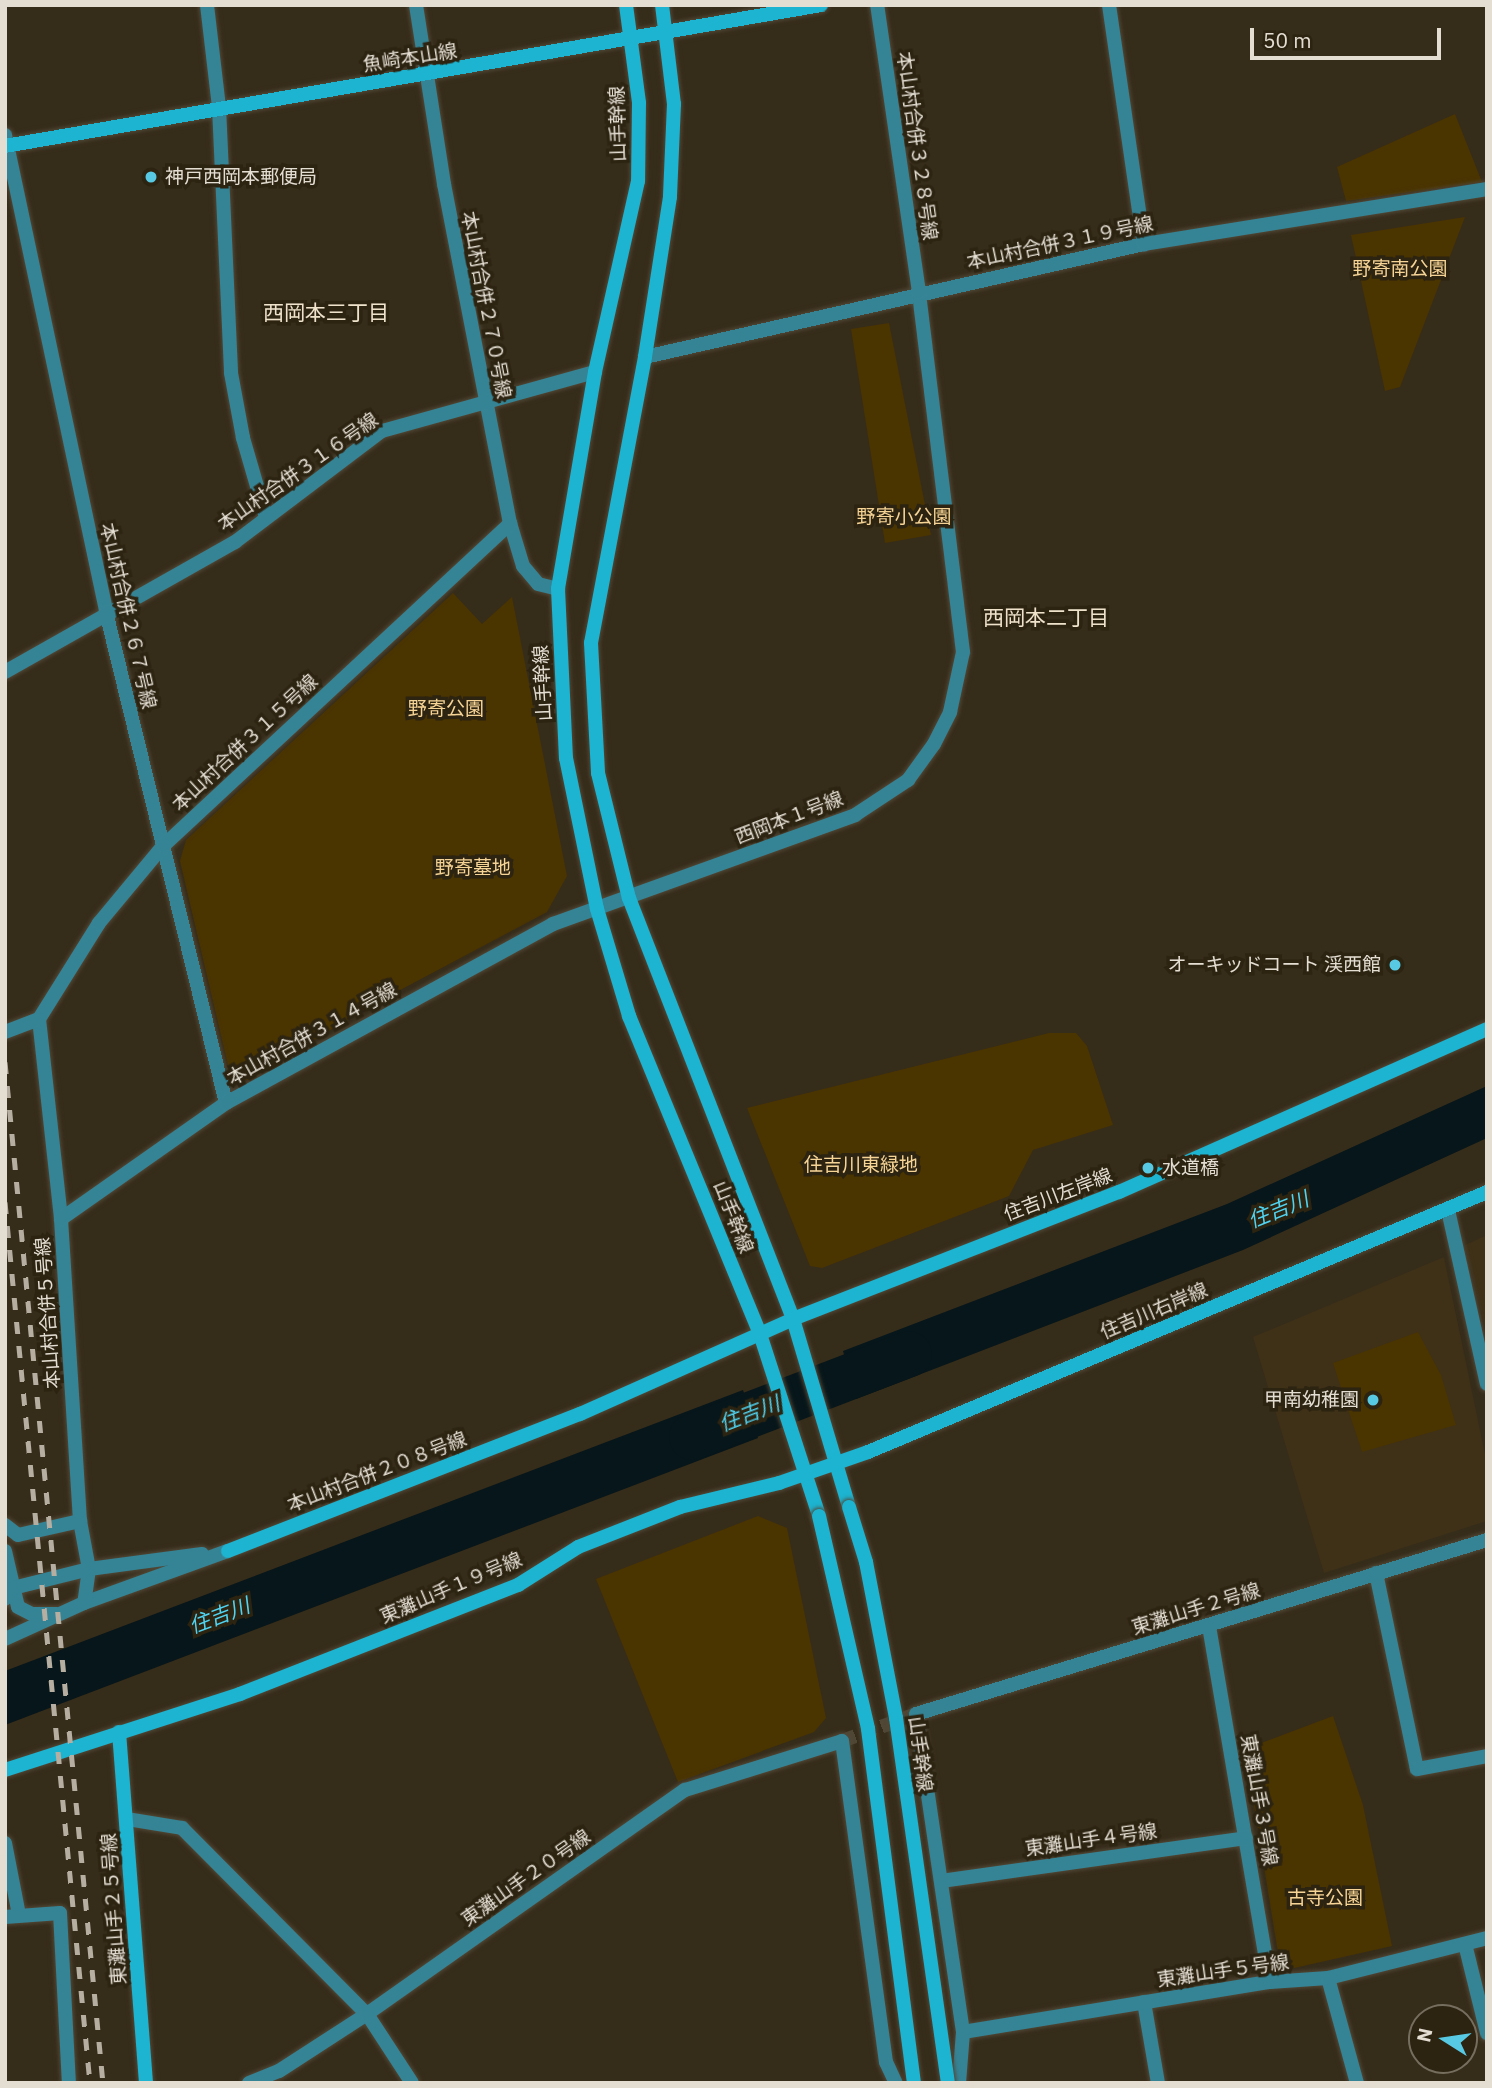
<!DOCTYPE html>
<meta charset="utf-8">
<style>
body{margin:0}
#map{position:relative;width:1492px;height:2088px;overflow:hidden;background:#362c1a;font-family:"IBM Plex Sans","Noto Sans JP",sans-serif}
div>[style]{position:absolute}
.built>*{inset:0;background:#3e3118}
.green>*{inset:0;background:#4a3400}
.water>*{inset:0;background:#06161a}
.river>*{height:46px;margin:-23px;padding:0 23px;transform-origin:23px;border-radius:23px;background:#06161a}
.street-tunnel>*{height:14px;margin-top:-7px;transform-origin:0;background:repeating-linear-gradient(90deg,#504736 0 14px,transparent 0 21px)}
.roads{filter:drop-shadow(0 0 2px #524837) drop-shadow(0 0 2px #524837)}
.street>*{height:14px;margin:-7px;padding:0 7px;transform-origin:7px;border-radius:7px;background:#358496}
.secondary>*{height:14px;margin:-7px;padding:0 7px;transform-origin:7px;border-radius:7px;background:#1cb4d1}
.rail>*{height:5px;margin-top:-2.5px;transform-origin:0;background:repeating-linear-gradient(90deg,#b5aea1 0 12px,transparent 0 24px)}
.bridges{filter:drop-shadow(0 0 2px #524837) drop-shadow(0 0 2px #524837)}
.secondary-bridge>*{height:14px;margin:-7px;padding:0 7px;transform-origin:7px;border-radius:7px;background:#1cb4d1}
.dots>*{width:19px;height:19px;translate:-50% -50%;box-sizing:border-box;border:4px solid #2c2311;border-radius:50%}
span{translate:-50% -50%;white-space:nowrap;text-align:center;line-height:1.15;-webkit-text-stroke:7px #2c2311;paint-order:stroke}
.street-label{font-size:19px;color:#e3ddd2}
.poi-label{font-size:19px;color:#e3ddd2}
.left{translate:0 -50%;text-align:left}
.right{translate:-100% -50%;text-align:right}
.park-label{font-size:19px;color:#f6d495}
.neighbourhood-label{font-size:21px;color:#eee2cb}
.water-label{font-size:21px;color:#50d3f0;font-style:italic}
.frame{position:absolute;inset:0;border:7px solid #e3ddd2;pointer-events:none}
.north{position:absolute;left:1408px;top:2004px;width:70px;height:70px;box-sizing:border-box;background:#2c2311;border:2px solid #756d5e;border-radius:50%;rotate:282deg;font-size:19px;font-weight:700;line-height:28px;text-align:center;color:#e3ddd2}
.north::after{content:'';display:block;margin:auto;width:24px;height:32px;background:#57c9e3;clip-path:polygon(50% 0,100% 100%,50% 72%,0 100%)}
.scale{position:absolute;left:1250px;top:28px;width:191px;height:32px;box-sizing:border-box;border:4px solid #e3ddd2;border-top:0;padding-left:9px;font-size:21px;line-height:24px;white-space:nowrap;color:#e3ddd2;-webkit-text-stroke:5px #2c2311;paint-order:stroke}
</style>
<div id="map">
<div class="built">
<div style="clip-path:polygon(1487px 1235px,1487px 1334px,1465px 1245px)"></div>
<div style="clip-path:polygon(1444px 1257px,1487px 1464px,1487px 1521px,1324px 1573px,1253px 1337px)"></div>
</div>
<div class="green">
<div style="clip-path:polygon(1455px 114px,1482px 182px,1346px 201px,1337px 167px)"></div>
<div style="clip-path:polygon(1465px 217px,1400px 387px,1385px 391px,1351px 235px)"></div>
<div style="clip-path:polygon(889px 323px,931px 535px,885px 543px,851px 329px)"></div>
<div style="clip-path:polygon(453px 593px,482px 624px,512px 597px,567px 876px,547px 912px,372px 1005px,247px 1080px,231px 1078px,180px 861px,186px 840px)"></div>
<div style="clip-path:polygon(1049px 1033px,1076px 1033px,1087px 1046px,1113px 1125px,1033px 1150px,1009px 1196px,822px 1268px,810px 1266px,747px 1108px)"></div>
<div style="clip-path:polygon(1418px 1332px,1441px 1375px,1456px 1425px,1362px 1452px,1333px 1363px)"></div>
<div style="clip-path:polygon(758px 1516px,787px 1528px,826px 1718px,814px 1732px,678px 1782px,596px 1579px)"></div>
<div style="clip-path:polygon(1333px 1716px,1363px 1805px,1392px 1946px,1281px 1971px,1245px 1749px)"></div>
</div>
<div class="water">
<div style="clip-path:polygon(1487px 1086px,1487px 1138px,1243px 1250px,856px 1399px,843px 1351px,1227px 1204px)"></div>
<div style="clip-path:polygon(743px 1390px,758px 1438px,5px 1725px,5px 1671px)"></div>
</div>
<div class="river">
<div style="left:692px;top:1437px;width:232px;rotate:-20.9deg"></div>
</div>
<div class="street-tunnel">
<div style="left:842px;top:1741px;width:79px;rotate:-20deg"></div>
</div>
<div class="roads">
<div class="street">
<div style="left:207px;top:5px;width:103px;rotate:83.3deg"></div>
<div style="left:219px;top:107px;width:266px;rotate:87.4deg"></div>
<div style="left:231px;top:373px;width:66px;rotate:79.5deg"></div>
<div style="left:243px;top:438px;width:82px;rotate:73.8deg"></div>
<div style="left:416px;top:5px;width:181px;rotate:81.1deg"></div>
<div style="left:444px;top:184px;width:345px;rotate:79deg"></div>
<div style="left:510px;top:523px;width:45px;rotate:73.2deg"></div>
<div style="left:523px;top:566px;width:23px;rotate:50deg"></div>
<div style="left:538px;top:584px;width:21px;rotate:14deg"></div>
<div style="left:1109px;top:5px;width:242px;rotate:81.7deg"></div>
<div style="left:5px;top:135px;width:488px;rotate:78deg"></div>
<div style="left:106px;top:612px;width:505px;rotate:76.27deg"></div>
<div style="left:645px;top:357px;width:512px;rotate:-12.76deg"></div>
<div style="left:1144px;top:244px;width:347px;rotate:-9.1deg"></div>
<div style="left:5px;top:672px;width:264px;rotate:-29.5deg"></div>
<div style="left:235px;top:542px;width:184px;rotate:-37.1deg"></div>
<div style="left:382px;top:431px;width:221px;rotate:-15.5deg"></div>
<div style="left:39px;top:1019px;width:113px;rotate:-58deg"></div>
<div style="left:99px;top:923px;width:100px;rotate:-50.3deg"></div>
<div style="left:163px;top:846px;width:474px;rotate:-42.9deg"></div>
<div style="left:39px;top:1019px;width:201px;rotate:83.7deg"></div>
<div style="left:61px;top:1219px;width:303px;rotate:86.4deg"></div>
<div style="left:80px;top:1521px;width:49px;rotate:79.4deg"></div>
<div style="left:89px;top:1569px;width:34px;rotate:98deg"></div>
<div style="left:5px;top:1032px;width:36px;rotate:-21deg"></div>
<div style="left:1448px;top:1210px;width:178px;rotate:77.4deg"></div>
<div style="left:61px;top:1219px;width:202px;rotate:-35.1deg"></div>
<div style="left:226px;top:1103px;width:373px;rotate:-28.7deg"></div>
<div style="left:553px;top:924px;width:321px;rotate:-19.8deg"></div>
<div style="left:855px;top:815px;width:64px;rotate:-33.4deg"></div>
<div style="left:908px;top:780px;width:44px;rotate:-54.2deg"></div>
<div style="left:934px;top:744px;width:36px;rotate:-63deg"></div>
<div style="left:950px;top:712px;width:61px;rotate:-77.8deg"></div>
<div style="left:963px;top:652px;width:363px;rotate:-97deg"></div>
<div style="left:919px;top:292px;width:290px;rotate:-98.3deg"></div>
<div style="left:5px;top:1525px;width:16px;rotate:38deg"></div>
<div style="left:18px;top:1535px;width:64px;rotate:-12.7deg"></div>
<div style="left:5px;top:1551px;width:57px;rotate:76.9deg"></div>
<div style="left:18px;top:1607px;width:16px;rotate:27deg"></div>
<div style="left:32px;top:1614px;width:25px"></div>
<div style="left:1376px;top:1573px;width:200px;rotate:78.2deg"></div>
<div style="left:1417px;top:1769px;width:71px;rotate:-10.5deg"></div>
<div style="left:5px;top:1599px;width:14px;rotate:-54deg"></div>
<div style="left:13px;top:1588px;width:78px;rotate:-14deg"></div>
<div style="left:89px;top:1569px;width:114px;rotate:-7.6deg"></div>
<div style="left:1209px;top:1626px;width:361px;rotate:80.3deg"></div>
<div style="left:5px;top:1639px;width:87px;rotate:-24.5deg"></div>
<div style="left:84px;top:1603px;width:153px;rotate:-19.9deg"></div>
<div style="left:127px;top:1819px;width:56px;rotate:9.3deg"></div>
<div style="left:182px;top:1828px;width:262px;rotate:45.2deg"></div>
<div style="left:367px;top:2014px;width:82px;rotate:56.9deg"></div>
<div style="left:5px;top:1843px;width:73px;rotate:79deg"></div>
<div style="left:941px;top:1881px;width:308px;rotate:-8deg"></div>
<div style="left:5px;top:1917px;width:55px;rotate:-4.2deg"></div>
<div style="left:60px;top:1913px;width:170px;rotate:87deg"></div>
<div style="left:1465px;top:1944px;width:92px;rotate:76.1deg"></div>
<div style="left:1328px;top:1978px;width:109px;rotate:74.6deg"></div>
<div style="left:1144px;top:2002px;width:82px;rotate:80.2deg"></div>
<div style="left:963px;top:2032px;width:311px;rotate:-9.3deg"></div>
<div style="left:1270px;top:1982px;width:58px;rotate:-3.9deg"></div>
<div style="left:1328px;top:1978px;width:164px;rotate:-14.1deg"></div>
<div style="left:249px;top:2083px;width:32px;rotate:-22deg"></div>
<div style="left:279px;top:2071px;width:105px;rotate:-32.9deg"></div>
<div style="left:367px;top:2014px;width:389px;rotate:-35.2deg"></div>
<div style="left:685px;top:1790px;width:164px;rotate:-17.3deg"></div>
<div style="left:842px;top:1741px;width:324px;rotate:82.2deg"></div>
<div style="left:886px;top:2062px;width:23px;rotate:65deg"></div>
<div style="left:959px;top:2083px;width:51px;rotate:-85.5deg"></div>
<div style="left:963px;top:2032px;width:321px;rotate:-98.4deg"></div>
<div style="left:916px;top:1714px;width:597px;rotate:-16.95deg"></div>
</div>
<div class="secondary">
<div style="left:626px;top:5px;width:99px;rotate:82.4deg"></div>
<div style="left:639px;top:103px;width:78px;rotate:90.7deg"></div>
<div style="left:638px;top:181px;width:196px;rotate:102.7deg"></div>
<div style="left:595px;top:372px;width:220px;rotate:99.7deg"></div>
<div style="left:558px;top:589px;width:169px;rotate:87.3deg"></div>
<div style="left:566px;top:758px;width:154px;rotate:78.4deg"></div>
<div style="left:597px;top:909px;width:112px;rotate:73.3deg"></div>
<div style="left:629px;top:1016px;width:344px;rotate:67.6deg"></div>
<div style="left:760px;top:1334px;width:191px;rotate:72deg"></div>
<div style="left:662px;top:5px;width:100px;rotate:83.1deg"></div>
<div style="left:674px;top:104px;width:93px;rotate:92.5deg"></div>
<div style="left:670px;top:197px;width:162px;rotate:98.9deg"></div>
<div style="left:645px;top:357px;width:291px;rotate:100.7deg"></div>
<div style="left:591px;top:643px;width:130px;rotate:86.9deg"></div>
<div style="left:598px;top:773px;width:129px;rotate:76.1deg"></div>
<div style="left:629px;top:898px;width:452px;rotate:68.7deg"></div>
<div style="left:793px;top:1319px;width:196px;rotate:73.4deg"></div>
<div style="left:5px;top:146px;width:828px;rotate:-9.8deg"></div>
<div style="left:228px;top:1551px;width:378px;rotate:-21.3deg"></div>
<div style="left:580px;top:1414px;width:233px;rotate:-24deg"></div>
<div style="left:793px;top:1319px;width:350px;rotate:-21.3deg"></div>
<div style="left:1119px;top:1192px;width:402px;rotate:-23.9deg"></div>
<div style="left:119px;top:1732px;width:352px;rotate:85.6deg"></div>
<div style="left:5px;top:1770px;width:247px;rotate:-17.9deg"></div>
<div style="left:240px;top:1694px;width:299px;rotate:-21.4deg"></div>
<div style="left:518px;top:1585px;width:71px;rotate:-32.3deg"></div>
<div style="left:578px;top:1547px;width:110px;rotate:-21.4deg"></div>
<div style="left:680px;top:1507px;width:102px;rotate:-13.6deg"></div>
<div style="left:779px;top:1483px;width:94px;rotate:-19.2deg"></div>
<div style="left:868px;top:1452px;width:671px;rotate:-22.78deg"></div>
</div>
</div>
<div class="rail">
<div style="left:5px;top:1062px;width:1026px;rotate:84.52deg"></div>
<div style="left:5px;top:1202px;width:885px;rotate:84.49deg"></div>
</div>
<div class="bridges">
<div class="secondary-bridge">
<div style="left:849px;top:1507px;width:58px;rotate:72.8deg"></div>
<div style="left:866px;top:1562px;width:159px;rotate:79.1deg"></div>
<div style="left:896px;top:1718px;width:369px;rotate:81.9deg"></div>
<div style="left:819px;top:1516px;width:219px;rotate:77deg"></div>
<div style="left:868px;top:1729px;width:357px;rotate:82.6deg"></div>
</div>
</div>
<div class="dots">
<div style="left:151px;top:177px;background:#57c9e3"></div>
<div style="left:1395px;top:965px;background:#57c9e3"></div>
<div style="left:1148px;top:1168px;background:#57c9e3"></div>
<div style="left:1373px;top:1400px;background:#57c9e3"></div>
</div>
<div class="street-label">
<span style="left:410px;top:58px;rotate:-9deg">魚崎本山線</span>
<span style="left:618px;top:124px;rotate:-92deg">山手幹線</span>
<span style="left:917px;top:146px;rotate:82deg">本山村合併３２８号線</span>
<span style="left:1060px;top:243px;rotate:-12deg">本山村合併３１９号線</span>
<span style="left:486px;top:305px;rotate:79deg">本山村合併２７０号線</span>
<span style="left:298px;top:472px;rotate:-35deg">本山村合併３１６号線</span>
<span style="left:128px;top:616px;rotate:77deg">本山村合併２６７号線</span>
<span style="left:543px;top:683px;rotate:-93deg">山手幹線</span>
<span style="left:245px;top:743px;rotate:-43deg">本山村合併３１５号線</span>
<span style="left:789px;top:818px;rotate:-21deg">西岡本１号線</span>
<span style="left:312px;top:1034px;rotate:-29deg">本山村合併３１４号線</span>
<span style="left:1058px;top:1195px;rotate:-21deg">住吉川左岸線</span>
<span style="left:733px;top:1217px;rotate:68deg">山手幹線</span>
<span style="left:1154px;top:1311px;rotate:-23deg">住吉川右岸線</span>
<span style="left:48px;top:1313px;rotate:-94deg">本山村合併５号線</span>
<span style="left:377px;top:1472px;rotate:-21deg">本山村合併２０８号線</span>
<span style="left:451px;top:1588px;rotate:-23deg">東灘山手１９号線</span>
<span style="left:1196px;top:1609px;rotate:-17deg">東灘山手２号線</span>
<span style="left:920px;top:1754px;rotate:82deg">山手幹線</span>
<span style="left:1259px;top:1800px;rotate:80deg">東灘山手３号線</span>
<span style="left:1091px;top:1840px;rotate:-8deg">東灘山手４号線</span>
<span style="left:526px;top:1878px;rotate:-35deg">東灘山手２０号線</span>
<span style="left:114px;top:1909px;rotate:-94deg">東灘山手２５号線</span>
<span style="left:1223px;top:1971px;rotate:-8deg">東灘山手５号線</span>
</div>
<div class="poi-label">
<span class="left" style="left:165px;top:177px">神戸西岡本郵便局</span>
<span class="right" style="left:1381px;top:965px">オーキッドコート 渓西館</span>
<span class="left" style="left:1162px;top:1168px">水道橋</span>
<span class="right" style="left:1359px;top:1400px">甲南幼稚園</span>
</div>
<div class="park-label">
<span style="left:1400px;top:269px">野寄南公園</span>
<span style="left:904px;top:517px">野寄小公園</span>
<span style="left:446px;top:709px">野寄公園</span>
<span style="left:473px;top:868px">野寄墓地</span>
<span style="left:861px;top:1165px">住吉川東緑地</span>
<span style="left:1325px;top:1898px">古寺公園</span>
</div>
<div class="neighbourhood-label">
<span style="left:326px;top:312px">西岡本三丁目</span>
<span style="left:1046px;top:617px">西岡本二丁目</span>
</div>
<div class="water-label">
<span style="left:1278px;top:1209px;rotate:-22deg">住吉川</span>
<span style="left:749px;top:1413px;rotate:-21deg">住吉川</span>
<span style="left:219px;top:1615px;rotate:-21deg">住吉川</span>
</div>
<div class="frame"></div>
<div class="north">N</div>
<div class="scale">50 m</div>
</div>
